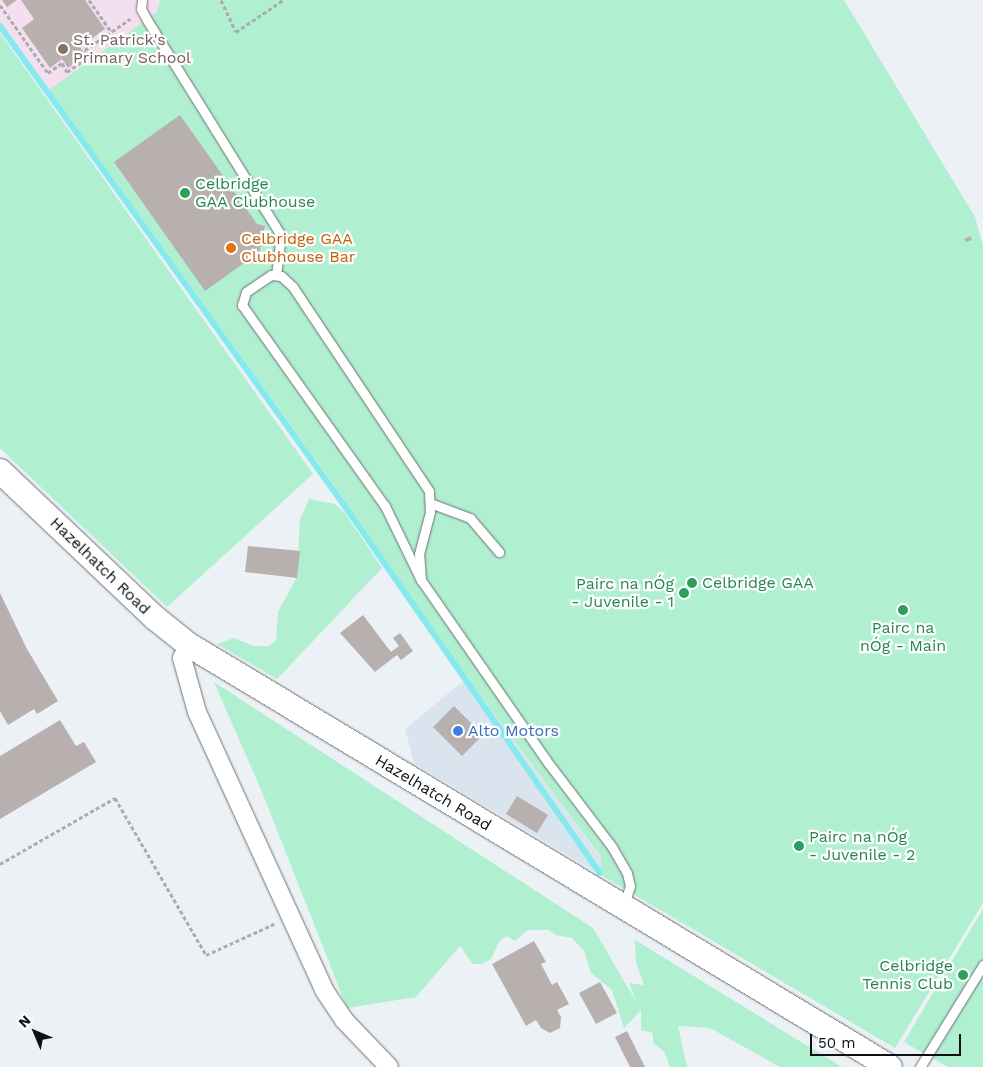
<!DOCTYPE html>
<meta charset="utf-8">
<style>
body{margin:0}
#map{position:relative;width:983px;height:1067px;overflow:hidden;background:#ecf1f6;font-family:"Work Sans",sans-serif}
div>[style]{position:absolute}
.built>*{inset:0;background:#d9e4ee}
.education>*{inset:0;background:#f4dfef}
.green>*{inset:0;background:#b0efcf}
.stream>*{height:6px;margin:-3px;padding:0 3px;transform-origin:3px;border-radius:3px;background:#85e9ee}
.building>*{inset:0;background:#b7b0af}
.path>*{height:3px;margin-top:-1.5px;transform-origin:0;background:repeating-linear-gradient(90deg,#a9adb1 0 4px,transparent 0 6.5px)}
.roads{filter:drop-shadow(0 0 1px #6d7275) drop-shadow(0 0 1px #6d7275)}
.lane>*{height:9px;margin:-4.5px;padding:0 4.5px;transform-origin:4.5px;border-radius:4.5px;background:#fff}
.street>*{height:18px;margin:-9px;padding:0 9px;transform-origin:9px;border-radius:9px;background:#fff}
.secondary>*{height:24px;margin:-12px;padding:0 12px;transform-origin:12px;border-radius:12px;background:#fff}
.dots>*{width:14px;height:14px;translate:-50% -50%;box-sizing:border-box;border:2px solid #fdfeff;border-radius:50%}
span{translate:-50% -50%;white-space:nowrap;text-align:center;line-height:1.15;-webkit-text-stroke:4.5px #fdfeff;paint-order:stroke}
.education-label{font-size:16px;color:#785e54}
.left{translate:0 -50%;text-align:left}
.leisure-label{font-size:16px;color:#27864d}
.right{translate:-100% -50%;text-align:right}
.food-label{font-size:16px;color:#c56008}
.street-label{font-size:16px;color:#0f1012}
.shop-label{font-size:16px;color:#366cbe}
.north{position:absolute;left:10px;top:1007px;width:50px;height:50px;-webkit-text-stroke:4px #fdfeff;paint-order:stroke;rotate:315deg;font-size:14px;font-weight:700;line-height:20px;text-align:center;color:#0f1012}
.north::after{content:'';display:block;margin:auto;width:18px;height:22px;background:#0f1012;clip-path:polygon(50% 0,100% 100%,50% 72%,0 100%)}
.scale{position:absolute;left:810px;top:1034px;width:151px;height:22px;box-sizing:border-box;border:2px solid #0f1012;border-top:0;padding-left:6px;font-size:15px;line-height:18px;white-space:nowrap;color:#0f1012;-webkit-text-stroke:4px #fdfeff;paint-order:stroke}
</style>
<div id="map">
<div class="built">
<div style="clip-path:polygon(467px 678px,601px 858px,601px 875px,414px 763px,405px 729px)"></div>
</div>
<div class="education">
<div style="clip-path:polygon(0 0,173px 0,49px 90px,0 21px)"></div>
</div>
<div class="green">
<div style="clip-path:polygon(160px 0,844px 0,975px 217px,983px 246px,983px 903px,895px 1048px,601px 875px,601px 857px,467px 678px,336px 488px,49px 90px,157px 12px)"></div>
<div style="clip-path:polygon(0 33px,313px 474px,167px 607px,0 448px)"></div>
<div style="clip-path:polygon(309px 499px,335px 504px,344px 512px,382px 568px,277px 679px,217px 644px,234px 638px,254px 646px,269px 646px,276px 640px,278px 612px,297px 577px,300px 520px)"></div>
<div style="clip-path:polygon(214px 682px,593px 928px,637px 1003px,629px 983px,644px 985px,636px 962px,635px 940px,842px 1067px,780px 1067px,710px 1028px,678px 1026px,687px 1067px,670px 1067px,664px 1051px,653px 1043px,653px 1033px,641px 1030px,641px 1010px,624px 1028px,612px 990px,591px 973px,584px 951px,572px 938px,556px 935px,549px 930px,528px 930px,515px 941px,506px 936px,499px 942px,491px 959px,482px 964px,473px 964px,460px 946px,416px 997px,347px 1008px,262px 792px)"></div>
<div style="clip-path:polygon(983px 909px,983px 1067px,948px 1067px,904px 1042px)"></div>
</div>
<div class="stream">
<div style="left:0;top:26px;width:590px;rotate:54.32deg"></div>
<div style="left:344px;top:505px;width:448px;rotate:55.2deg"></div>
</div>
<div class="building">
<div style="clip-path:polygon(2px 0,17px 0,7px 7px)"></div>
<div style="clip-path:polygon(21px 0,85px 0,105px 29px,80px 47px,85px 55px,68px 68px,62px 59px,50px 68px,22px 28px,34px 19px)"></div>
<div style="clip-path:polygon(180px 115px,257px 224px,265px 226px,258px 259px,251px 258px,205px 291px,114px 162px)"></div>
<div style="clip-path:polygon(970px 236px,972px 240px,966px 242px,964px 239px)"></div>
<div style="clip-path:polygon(248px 546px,300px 551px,297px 578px,245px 572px)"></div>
<div style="clip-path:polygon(0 593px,27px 649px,58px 701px,37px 714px,34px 709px,8px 725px,0 711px)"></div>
<div style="clip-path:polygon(363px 615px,391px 652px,399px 646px,393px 638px,400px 633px,413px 651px,401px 660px,397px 655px,375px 672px,340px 633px)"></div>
<div style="clip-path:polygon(454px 706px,483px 735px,462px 756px,433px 727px)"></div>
<div style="clip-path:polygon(60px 720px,76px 746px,84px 742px,96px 762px,0 819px,0 756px)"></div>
<div style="clip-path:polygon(517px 796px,548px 815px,537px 833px,506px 814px)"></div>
<div style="clip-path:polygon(534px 941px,546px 962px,541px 964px,552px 985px,557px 982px,569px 1004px,557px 1010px,561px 1017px,560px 1028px,550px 1033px,541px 1028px,536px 1020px,526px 1026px,492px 964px)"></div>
<div style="clip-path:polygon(600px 982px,617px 1013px,596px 1024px,579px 993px)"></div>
<div style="clip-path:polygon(627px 1031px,645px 1067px,630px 1067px,615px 1037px)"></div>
</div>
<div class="path">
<div style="left:89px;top:0;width:38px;rotate:55deg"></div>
<div style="left:221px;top:0;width:35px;rotate:65deg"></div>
<div style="left:236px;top:32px;width:57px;rotate:-34.2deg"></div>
<div style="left:0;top:5px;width:83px;rotate:54.8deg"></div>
<div style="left:48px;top:73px;width:17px;rotate:-36deg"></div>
<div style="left:62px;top:63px;width:10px;rotate:61deg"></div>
<div style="left:67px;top:72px;width:28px;rotate:-35deg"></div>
<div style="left:90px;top:56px;width:8px;rotate:-130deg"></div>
<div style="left:85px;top:50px;width:55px;rotate:-34.6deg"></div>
<div style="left:0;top:864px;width:133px;rotate:-29.9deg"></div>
<div style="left:115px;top:798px;width:181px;rotate:59.9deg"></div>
<div style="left:206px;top:955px;width:75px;rotate:-24.5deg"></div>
</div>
<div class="roads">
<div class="lane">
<div style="left:142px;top:0;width:9px;rotate:96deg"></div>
<div style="left:141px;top:9px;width:13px;rotate:61deg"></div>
<div style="left:147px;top:20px;width:253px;rotate:58.1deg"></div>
<div style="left:281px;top:235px;width:40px;rotate:97.1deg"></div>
<div style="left:430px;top:503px;width:43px;rotate:20.6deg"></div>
<div style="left:470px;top:518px;width:45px;rotate:49.5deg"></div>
<div style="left:421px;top:580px;width:26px;rotate:-94deg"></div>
<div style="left:419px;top:554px;width:43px;rotate:-75.3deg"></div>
<div style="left:430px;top:512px;width:21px;rotate:-93deg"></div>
<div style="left:429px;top:491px;width:245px;rotate:-123.7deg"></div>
<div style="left:293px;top:287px;width:16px;rotate:-137deg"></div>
<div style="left:281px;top:276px;width:10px;rotate:-174deg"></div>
<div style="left:271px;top:275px;width:30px;rotate:146deg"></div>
<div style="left:246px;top:292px;width:14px;rotate:107deg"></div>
<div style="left:242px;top:305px;width:247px;rotate:54.6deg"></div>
<div style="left:385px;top:506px;width:82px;rotate:64.1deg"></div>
<div style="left:421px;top:580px;width:224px;rotate:55.2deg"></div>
<div style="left:549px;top:764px;width:104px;rotate:52.8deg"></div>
<div style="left:612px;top:847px;width:30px;rotate:60deg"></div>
<div style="left:627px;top:873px;width:13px;rotate:77deg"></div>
<div style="left:630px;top:886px;width:21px;rotate:109deg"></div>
<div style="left:920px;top:1067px;width:120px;rotate:-58.3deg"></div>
</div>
<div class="street">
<div style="left:189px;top:645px;width:15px;rotate:118deg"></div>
<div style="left:182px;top:658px;width:56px;rotate:74.5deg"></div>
<div style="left:197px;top:712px;width:306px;rotate:65.4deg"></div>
<div style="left:324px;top:990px;width:36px;rotate:56deg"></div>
<div style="left:344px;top:1020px;width:65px;rotate:46.2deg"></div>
</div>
<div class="secondary">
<div style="left:0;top:471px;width:214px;rotate:43.5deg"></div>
<div style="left:155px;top:618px;width:43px;rotate:38.5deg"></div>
<div style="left:189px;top:645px;width:818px;rotate:31.05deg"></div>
</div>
</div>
<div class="dots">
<div style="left:63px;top:49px;background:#8d6e63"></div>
<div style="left:185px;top:193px;background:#2e9e5b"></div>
<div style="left:231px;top:248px;background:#e8710a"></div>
<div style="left:692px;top:583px;background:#2e9e5b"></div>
<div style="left:684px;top:593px;background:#2e9e5b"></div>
<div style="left:903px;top:610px;background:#2e9e5b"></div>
<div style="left:458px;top:731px;background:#3f7fe0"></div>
<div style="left:799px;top:846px;background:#2e9e5b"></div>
<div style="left:963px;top:975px;background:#2e9e5b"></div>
</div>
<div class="education-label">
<span class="left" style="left:73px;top:49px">St. Patrick's<br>Primary School</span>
</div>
<div class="leisure-label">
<span class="left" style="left:195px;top:193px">Celbridge<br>GAA Clubhouse</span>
<span class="left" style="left:702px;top:583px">Celbridge GAA</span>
<span class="right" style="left:674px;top:593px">Pairc na nÓg<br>- Juvenile - 1</span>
<span style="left:903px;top:637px">Pairc na<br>nÓg - Main</span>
<span class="left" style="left:809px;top:846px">Pairc na nÓg<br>- Juvenile - 2</span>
<span class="right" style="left:953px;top:975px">Celbridge<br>Tennis Club</span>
</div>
<div class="food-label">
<span class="left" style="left:241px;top:248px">Celbridge GAA<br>Clubhouse Bar</span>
</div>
<div class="street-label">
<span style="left:100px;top:566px;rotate:44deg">Hazelhatch Road</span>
<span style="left:433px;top:793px;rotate:31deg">Hazelhatch Road</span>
</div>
<div class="shop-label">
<span class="left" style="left:468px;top:731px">Alto Motors</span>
</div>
<div class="north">N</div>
<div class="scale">50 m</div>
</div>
